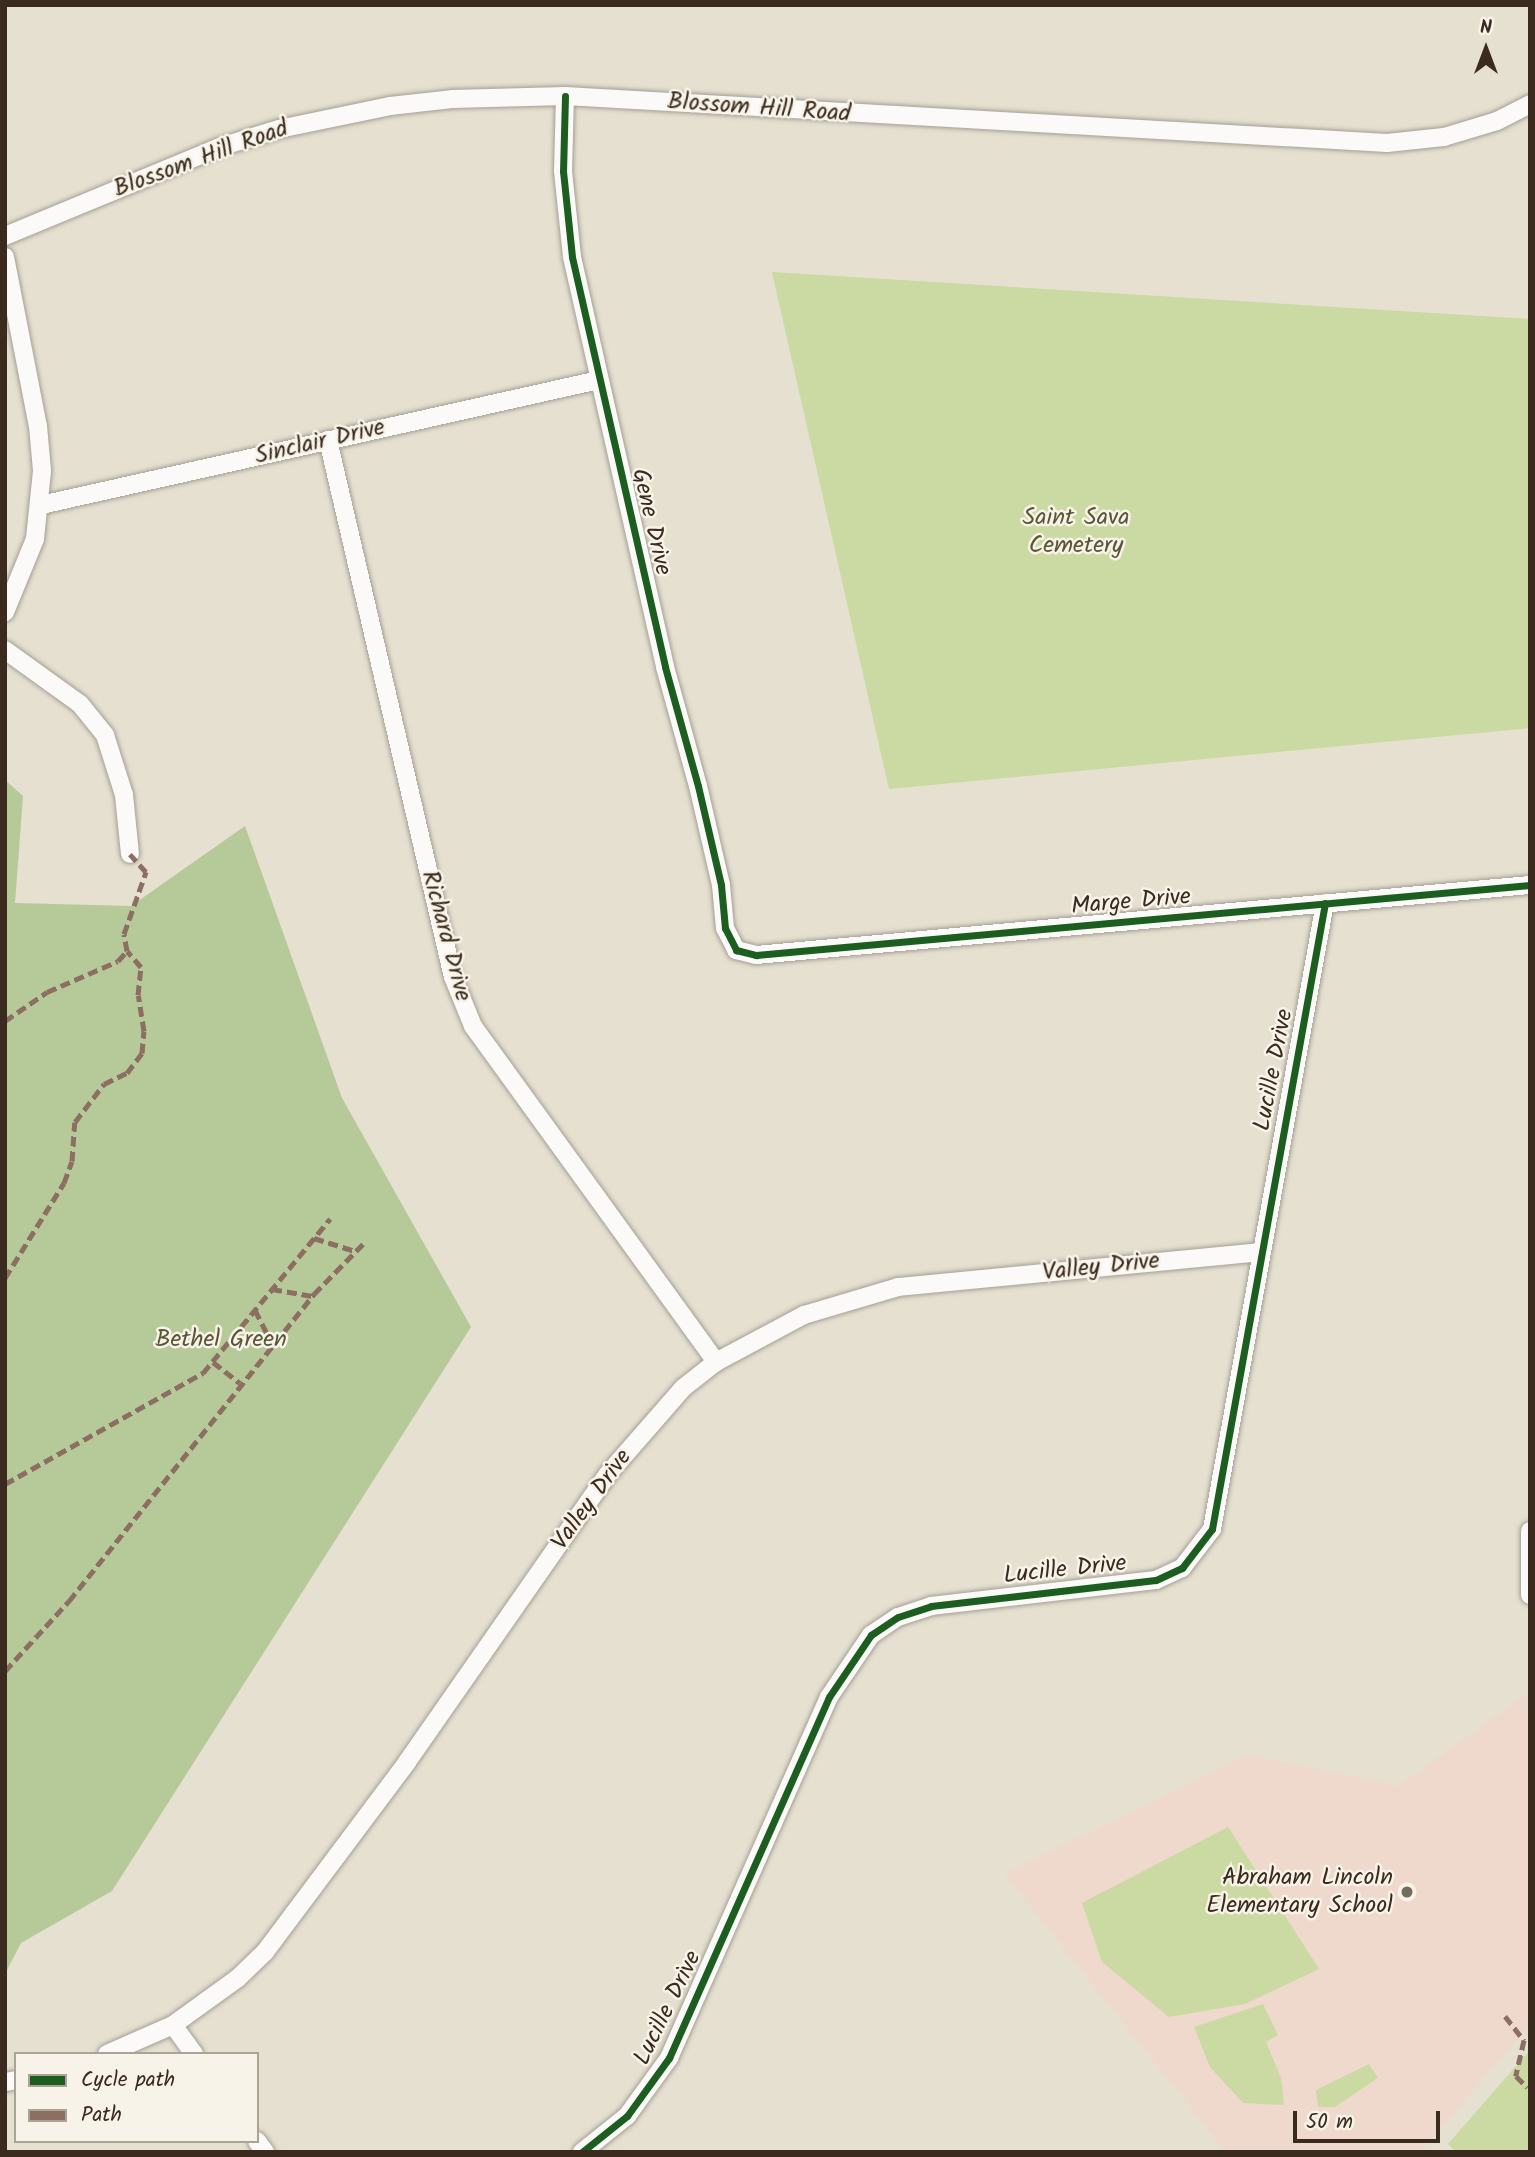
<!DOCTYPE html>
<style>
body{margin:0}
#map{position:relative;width:1535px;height:2157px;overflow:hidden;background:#e5e0d0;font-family:Kalam,sans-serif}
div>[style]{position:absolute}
.built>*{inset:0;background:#efd8cc}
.green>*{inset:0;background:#cadaa2}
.forest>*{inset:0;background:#b5c999}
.roads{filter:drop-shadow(0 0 2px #a49f95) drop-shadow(0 0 2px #a49f95)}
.minor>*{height:18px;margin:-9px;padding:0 9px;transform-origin:9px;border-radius:9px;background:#fbfaf8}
.quiet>*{height:5px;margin-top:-2.5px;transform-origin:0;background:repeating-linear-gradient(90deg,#8d6e63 0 10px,transparent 0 15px)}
.cycleway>*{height:7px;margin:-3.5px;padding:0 3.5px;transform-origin:3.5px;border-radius:3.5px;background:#1b5e20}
.dots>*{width:19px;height:19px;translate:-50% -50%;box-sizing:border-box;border:4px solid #f7f3e8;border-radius:50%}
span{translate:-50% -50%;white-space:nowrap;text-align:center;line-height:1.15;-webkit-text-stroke:5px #f7f3e8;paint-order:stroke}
.street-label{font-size:24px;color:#3b2a1e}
.park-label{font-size:24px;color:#595536}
.poi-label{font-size:24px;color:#3b2a1e}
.right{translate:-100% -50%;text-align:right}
.frame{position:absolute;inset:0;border:7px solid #3b2a1e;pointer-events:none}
.legend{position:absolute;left:14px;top:2052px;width:245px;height:91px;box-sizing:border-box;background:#f7f3e8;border:2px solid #aca397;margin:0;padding:9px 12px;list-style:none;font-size:21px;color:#3b2a1e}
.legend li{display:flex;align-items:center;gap:14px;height:35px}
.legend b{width:35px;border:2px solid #aca397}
.north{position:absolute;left:1451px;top:14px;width:70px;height:70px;-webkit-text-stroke:5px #f7f3e8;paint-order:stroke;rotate:0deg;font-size:19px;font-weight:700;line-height:28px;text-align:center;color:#3b2a1e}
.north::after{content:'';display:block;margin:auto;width:24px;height:32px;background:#3b2a1e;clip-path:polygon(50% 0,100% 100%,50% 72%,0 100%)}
.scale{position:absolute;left:1293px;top:2111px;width:147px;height:32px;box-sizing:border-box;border:4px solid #3b2a1e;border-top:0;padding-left:9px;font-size:21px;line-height:24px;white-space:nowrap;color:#3b2a1e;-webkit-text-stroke:5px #f7f3e8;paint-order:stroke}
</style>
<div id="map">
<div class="built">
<div style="clip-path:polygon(1530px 1692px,1530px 2024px,1420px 2152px,1226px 2152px,1005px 1874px,1248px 1755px,1399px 1786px)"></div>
</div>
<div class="green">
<div style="clip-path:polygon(772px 272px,1530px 319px,1530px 728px,889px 789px)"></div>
<div style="clip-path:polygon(1228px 1827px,1319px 1969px,1245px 2004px,1169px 2017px,1102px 1962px,1082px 1903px)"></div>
<div style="clip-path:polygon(1263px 2004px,1278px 2035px,1266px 2042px,1281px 2078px,1284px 2105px,1243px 2103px,1210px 2067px,1194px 2027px)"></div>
<div style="clip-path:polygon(1530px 2050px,1530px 2152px,1456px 2152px,1448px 2144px)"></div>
<div style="clip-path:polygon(1369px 2064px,1378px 2078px,1335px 2107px,1318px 2107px,1316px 2090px)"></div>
</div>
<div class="forest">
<div style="clip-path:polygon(5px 780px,23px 796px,15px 903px,131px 906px,245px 826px,342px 1098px,471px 1327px,112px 1891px,21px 1943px,5px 1974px)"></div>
</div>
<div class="roads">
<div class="minor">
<div style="left:565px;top:96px;width:75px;rotate:91.5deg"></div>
<div style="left:563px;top:171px;width:86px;rotate:84deg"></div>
<div style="left:572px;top:257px;width:420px;rotate:77.2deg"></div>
<div style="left:665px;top:667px;width:123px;rotate:74.5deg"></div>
<div style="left:698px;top:786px;width:102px;rotate:76.9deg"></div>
<div style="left:721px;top:885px;width:43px;rotate:84.7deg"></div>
<div style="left:725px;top:928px;width:25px;rotate:63deg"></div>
<div style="left:736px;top:950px;width:21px;rotate:14deg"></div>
<div style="left:756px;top:955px;width:777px;rotate:-5.17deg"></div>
<div style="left:5px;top:236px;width:233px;rotate:-22.5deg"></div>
<div style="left:220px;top:147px;width:62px;rotate:-17deg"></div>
<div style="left:279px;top:129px;width:113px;rotate:-11.7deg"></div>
<div style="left:390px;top:106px;width:62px;rotate:-6.4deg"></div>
<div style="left:452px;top:99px;width:113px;rotate:-1.5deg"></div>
<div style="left:565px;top:96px;width:823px;rotate:3.27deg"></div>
<div style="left:1387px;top:143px;width:57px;rotate:-6deg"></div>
<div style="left:1444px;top:137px;width:55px;rotate:-16.8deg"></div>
<div style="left:1497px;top:121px;width:37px;rotate:-27deg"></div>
<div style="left:5px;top:257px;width:172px;rotate:79deg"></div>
<div style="left:38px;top:426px;width:45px;rotate:84.9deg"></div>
<div style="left:42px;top:471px;width:68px;rotate:95.9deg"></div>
<div style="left:35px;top:539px;width:79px;rotate:112.3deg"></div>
<div style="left:328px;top:440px;width:551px;rotate:76.9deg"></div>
<div style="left:453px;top:977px;width:53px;rotate:67.8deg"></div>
<div style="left:473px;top:1026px;width:415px;rotate:54.1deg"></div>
<div style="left:41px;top:505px;width:572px;rotate:-12.63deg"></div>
<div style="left:5px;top:650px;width:92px;rotate:35.8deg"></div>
<div style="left:80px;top:704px;width:40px;rotate:51deg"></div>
<div style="left:105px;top:735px;width:63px;rotate:72.4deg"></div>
<div style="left:124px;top:795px;width:59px;rotate:84.2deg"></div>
<div style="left:1530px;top:1531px;width:64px;rotate:90deg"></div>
<div style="left:173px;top:2025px;width:36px;rotate:54deg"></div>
<div style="left:107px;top:2054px;width:72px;rotate:-23.7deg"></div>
<div style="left:173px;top:2025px;width:80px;rotate:-35.9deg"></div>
<div style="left:238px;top:1978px;width:37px;rotate:-44deg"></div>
<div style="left:265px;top:1952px;width:237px;rotate:-53.2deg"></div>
<div style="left:407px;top:1762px;width:351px;rotate:-55.1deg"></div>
<div style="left:608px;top:1474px;width:114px;rotate:-48.9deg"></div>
<div style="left:683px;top:1388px;width:42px;rotate:-38.2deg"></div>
<div style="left:716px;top:1362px;width:100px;rotate:-28.1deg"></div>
<div style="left:804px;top:1315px;width:98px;rotate:-16.6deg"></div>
<div style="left:898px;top:1287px;width:364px;rotate:-5.5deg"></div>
<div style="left:5px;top:2082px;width:11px;rotate:-10deg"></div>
<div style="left:257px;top:2141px;width:14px;rotate:54deg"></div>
<div style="left:582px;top:2152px;width:58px;rotate:-38.7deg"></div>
<div style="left:627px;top:2116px;width:72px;rotate:-54.1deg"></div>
<div style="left:669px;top:2058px;width:395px;rotate:-66.1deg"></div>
<div style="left:829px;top:1697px;width:75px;rotate:-55.9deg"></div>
<div style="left:871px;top:1635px;width:32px;rotate:-34deg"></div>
<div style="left:898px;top:1617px;width:35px;rotate:-18deg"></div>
<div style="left:931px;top:1606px;width:226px;rotate:-6.6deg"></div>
<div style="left:1156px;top:1580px;width:29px;rotate:-25deg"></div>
<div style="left:1182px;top:1568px;width:49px;rotate:-52.4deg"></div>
<div style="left:1212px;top:1529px;width:636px;rotate:-79.77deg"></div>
</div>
</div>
<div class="quiet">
<div style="left:5px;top:1021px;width:51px;rotate:-34.6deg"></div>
<div style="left:47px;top:992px;width:77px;rotate:-23.6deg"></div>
<div style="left:118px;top:961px;width:13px;rotate:-48deg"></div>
<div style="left:314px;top:1238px;width:43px;rotate:17.6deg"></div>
<div style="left:5px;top:1278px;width:112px;rotate:-58.2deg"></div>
<div style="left:64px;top:1183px;width:23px;rotate:-70deg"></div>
<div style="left:72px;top:1161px;width:39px;rotate:-86deg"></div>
<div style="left:75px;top:1122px;width:48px;rotate:-52.7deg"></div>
<div style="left:104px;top:1084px;width:25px;rotate:-26deg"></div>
<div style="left:127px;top:1073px;width:25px;rotate:-53deg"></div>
<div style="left:142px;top:1053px;width:22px;rotate:-85deg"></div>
<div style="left:144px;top:1031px;width:36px;rotate:-99deg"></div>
<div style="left:138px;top:995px;width:28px;rotate:-84deg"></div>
<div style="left:141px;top:967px;width:21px;rotate:-131deg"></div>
<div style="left:127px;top:951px;width:17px;rotate:-100deg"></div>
<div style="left:124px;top:934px;width:66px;rotate:-70.5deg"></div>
<div style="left:146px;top:872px;width:24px;rotate:-132deg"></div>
<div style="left:272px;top:1289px;width:41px;rotate:9.9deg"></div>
<div style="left:255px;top:1310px;width:39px;rotate:63deg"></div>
<div style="left:213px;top:1362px;width:34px;rotate:38deg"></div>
<div style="left:5px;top:1484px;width:227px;rotate:-29.3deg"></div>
<div style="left:203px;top:1373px;width:200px;rotate:-50.5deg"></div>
<div style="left:5px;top:1671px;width:95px;rotate:-47.6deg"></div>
<div style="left:69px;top:1601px;width:393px;rotate:-51.4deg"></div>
<div style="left:314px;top:1294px;width:71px;rotate:-45.6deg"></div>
<div style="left:1505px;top:2016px;width:31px;rotate:52deg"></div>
<div style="left:1524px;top:2040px;width:37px;rotate:103deg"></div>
<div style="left:1516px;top:2076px;width:16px;rotate:45deg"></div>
</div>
<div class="cycleway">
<div style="left:565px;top:96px;width:75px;rotate:91.5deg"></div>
<div style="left:563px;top:171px;width:86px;rotate:84deg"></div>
<div style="left:572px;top:257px;width:420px;rotate:77.2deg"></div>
<div style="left:665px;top:667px;width:123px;rotate:74.5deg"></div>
<div style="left:698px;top:786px;width:102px;rotate:76.9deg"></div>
<div style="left:721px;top:885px;width:43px;rotate:84.7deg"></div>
<div style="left:725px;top:928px;width:25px;rotate:63deg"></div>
<div style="left:736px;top:950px;width:21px;rotate:14deg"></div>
<div style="left:756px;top:955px;width:777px;rotate:-5.17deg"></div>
<div style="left:582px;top:2152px;width:58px;rotate:-38.7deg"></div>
<div style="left:627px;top:2116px;width:72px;rotate:-54.1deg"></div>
<div style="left:669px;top:2058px;width:395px;rotate:-66.1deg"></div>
<div style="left:829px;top:1697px;width:75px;rotate:-55.9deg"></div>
<div style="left:871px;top:1635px;width:32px;rotate:-34deg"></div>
<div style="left:898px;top:1617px;width:35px;rotate:-18deg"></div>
<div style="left:931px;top:1606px;width:226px;rotate:-6.6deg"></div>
<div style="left:1156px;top:1580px;width:29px;rotate:-25deg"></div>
<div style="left:1182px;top:1568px;width:49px;rotate:-52.4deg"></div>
<div style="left:1212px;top:1529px;width:636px;rotate:-79.77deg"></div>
</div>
<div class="dots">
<div style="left:1407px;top:1892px;background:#766a5c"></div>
</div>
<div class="street-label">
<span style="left:759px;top:108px;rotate:4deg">Blossom Hill Road</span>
<span style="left:201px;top:159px;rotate:-20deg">Blossom Hill Road</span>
<span style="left:320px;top:442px;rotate:-13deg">Sinclair Drive</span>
<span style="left:651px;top:522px;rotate:77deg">Gene Drive</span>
<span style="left:1131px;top:902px;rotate:-5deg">Marge Drive</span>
<span style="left:446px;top:936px;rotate:75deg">Richard Drive</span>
<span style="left:1274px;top:1070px;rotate:-79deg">Lucille Drive</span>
<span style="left:1101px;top:1267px;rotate:-6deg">Valley Drive</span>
<span style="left:592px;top:1500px;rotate:-54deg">Valley Drive</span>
<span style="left:1065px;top:1570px;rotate:-6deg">Lucille Drive</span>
<span style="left:668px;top:2008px;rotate:-64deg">Lucille Drive</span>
</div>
<div class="park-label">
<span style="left:1076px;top:532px">Saint Sava<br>Cemetery</span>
<span style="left:221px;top:1340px">Bethel Green</span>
</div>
<div class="poi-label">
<span class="right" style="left:1393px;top:1892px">Abraham Lincoln<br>Elementary School</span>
</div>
<div class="frame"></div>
<ul class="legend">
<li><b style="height:9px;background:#1b5e20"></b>Cycle path</li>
<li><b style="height:9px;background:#8d6e63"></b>Path</li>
</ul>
<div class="north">N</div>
<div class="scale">50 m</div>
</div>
